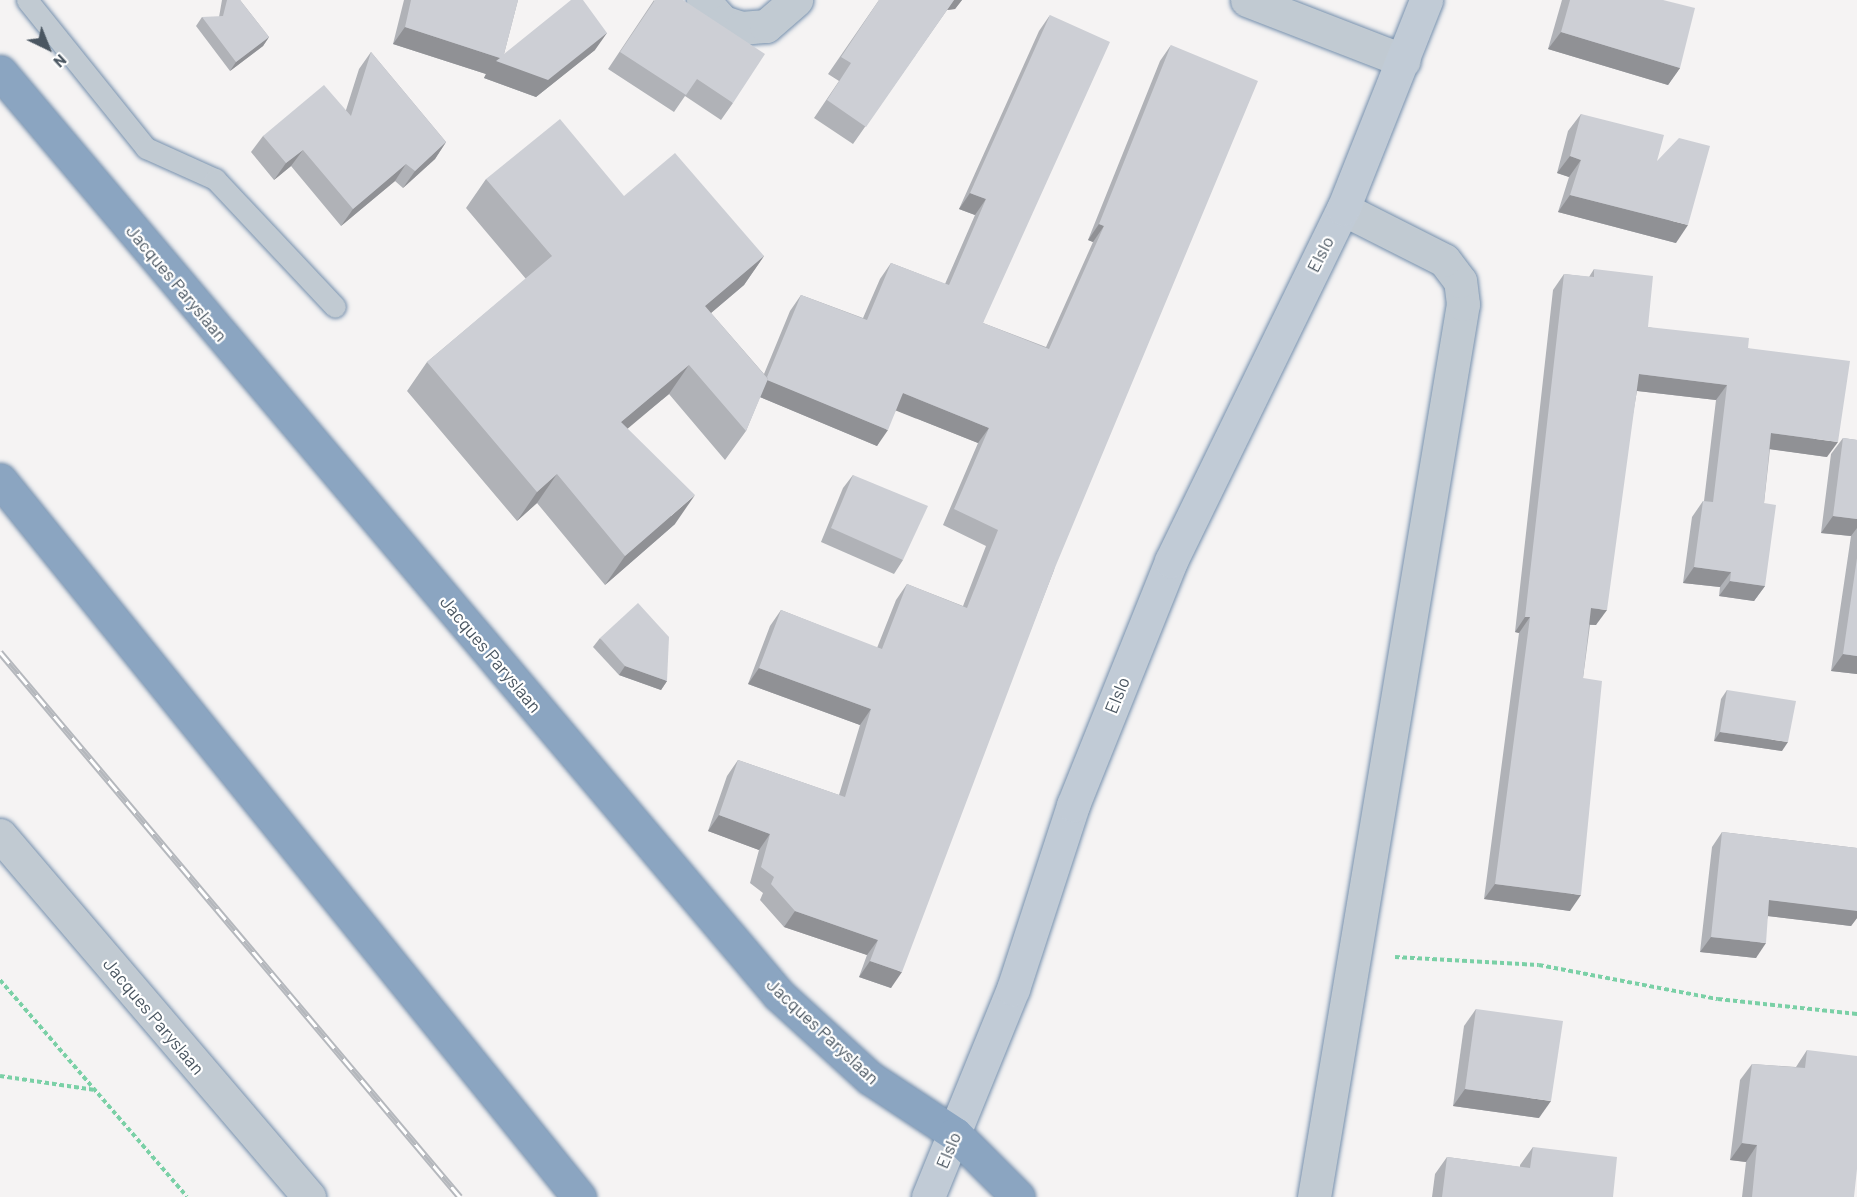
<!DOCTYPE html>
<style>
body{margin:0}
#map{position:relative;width:1857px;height:1197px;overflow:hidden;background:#f5f3f3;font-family:Barlow,sans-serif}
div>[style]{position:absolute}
.path>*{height:4px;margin-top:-2px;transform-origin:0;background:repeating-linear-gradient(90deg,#7ad0a6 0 4.5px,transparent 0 7.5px)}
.roads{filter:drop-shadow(0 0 2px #7690ad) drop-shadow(0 0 2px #7690ad)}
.lane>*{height:21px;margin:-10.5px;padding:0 10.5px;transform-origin:10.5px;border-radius:10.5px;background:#c1cad2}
.street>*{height:33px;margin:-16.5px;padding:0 16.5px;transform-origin:16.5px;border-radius:16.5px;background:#c1cad2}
.secondary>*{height:33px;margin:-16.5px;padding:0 16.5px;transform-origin:16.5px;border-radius:16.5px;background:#c1cbd6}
.highway>*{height:33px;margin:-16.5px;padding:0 16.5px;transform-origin:16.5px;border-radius:16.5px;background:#8ba5c1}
.rail>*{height:7px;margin-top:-3.5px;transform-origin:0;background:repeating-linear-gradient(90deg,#fff 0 14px,#b5b8bd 0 28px);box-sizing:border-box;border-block:2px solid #b5b8bd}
.wall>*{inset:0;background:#b0b2b7}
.shaded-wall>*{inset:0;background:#909195}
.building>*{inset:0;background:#cdcfd5}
span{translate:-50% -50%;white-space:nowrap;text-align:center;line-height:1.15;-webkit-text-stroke:4.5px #fff;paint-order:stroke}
.street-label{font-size:18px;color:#4a5661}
.north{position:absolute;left:18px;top:18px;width:60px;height:60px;-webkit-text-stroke:4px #fff;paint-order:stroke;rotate:137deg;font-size:16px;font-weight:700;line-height:24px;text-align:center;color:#4a5661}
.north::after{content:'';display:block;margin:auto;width:21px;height:27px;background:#4a5661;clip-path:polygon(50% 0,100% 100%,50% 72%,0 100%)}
</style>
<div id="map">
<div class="path">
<div style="left:1395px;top:957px;width:144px;rotate:3.2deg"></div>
<div style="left:1539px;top:965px;width:182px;rotate:10.8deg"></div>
<div style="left:1718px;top:999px;width:140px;rotate:6.2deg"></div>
<div style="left:0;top:980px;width:286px;rotate:49.2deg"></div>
<div style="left:0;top:1076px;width:96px;rotate:8.4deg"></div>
</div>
<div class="roads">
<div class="lane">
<div style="left:27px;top:0;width:190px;rotate:51.2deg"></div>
<div style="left:146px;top:148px;width:76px;rotate:24.2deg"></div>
<div style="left:215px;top:179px;width:175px;rotate:46.8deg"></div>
</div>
<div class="street">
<div style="left:703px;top:0;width:30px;rotate:48deg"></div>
<div style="left:723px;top:22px;width:19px;rotate:18deg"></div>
<div style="left:741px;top:28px;width:25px;rotate:-5deg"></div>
<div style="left:766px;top:26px;width:40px;rotate:-41deg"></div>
<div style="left:1247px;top:0;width:168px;rotate:21.2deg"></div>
<div style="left:0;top:835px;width:476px;rotate:49.5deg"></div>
<div style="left:1314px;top:1197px;width:905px;rotate:-80.53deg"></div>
<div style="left:1463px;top:304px;width:23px;rotate:-97deg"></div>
<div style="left:1460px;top:281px;width:26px;rotate:-127deg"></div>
<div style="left:1444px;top:260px;width:113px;rotate:-153.2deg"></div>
</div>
<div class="secondary">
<div style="left:928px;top:1197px;width:225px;rotate:-67.8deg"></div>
<div style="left:1013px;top:989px;width:194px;rotate:-71.9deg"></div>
<div style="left:1073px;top:805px;width:263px;rotate:-68.1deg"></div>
<div style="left:1171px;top:561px;width:392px;rotate:-64deg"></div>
<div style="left:1343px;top:209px;width:225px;rotate:-68.3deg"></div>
</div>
<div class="highway">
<div style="left:0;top:72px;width:1208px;rotate:49.84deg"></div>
<div style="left:779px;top:995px;width:123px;rotate:42.4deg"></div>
<div style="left:870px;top:1078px;width:102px;rotate:33.4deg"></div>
<div style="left:955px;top:1134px;width:89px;rotate:45deg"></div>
<div style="left:0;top:480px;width:922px;rotate:51.08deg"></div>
</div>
</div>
<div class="rail">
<div style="left:0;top:652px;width:713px;rotate:49.83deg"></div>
</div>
<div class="wall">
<div style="clip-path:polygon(222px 0,240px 0,269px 37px,263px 46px,230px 71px,196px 26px,202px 17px,219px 17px)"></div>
<div style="clip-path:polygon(404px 0,518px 0,504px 54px,595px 50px,536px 97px,484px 78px,486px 74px,393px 44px)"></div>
<div style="clip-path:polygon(654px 0,733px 103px,721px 120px,685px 96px,674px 112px,608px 69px)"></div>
<div style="clip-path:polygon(879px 0,962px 0,955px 9px,947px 10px,853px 144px,814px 118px,839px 81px,828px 74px)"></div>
<div style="clip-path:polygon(1562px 0,1663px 0,1680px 68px,1668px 85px,1548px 49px)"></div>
<div style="clip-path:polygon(1050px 15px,983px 323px,1046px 347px,1093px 242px,1088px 240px,1160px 61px,1171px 45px,1054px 570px,891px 988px,859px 977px,867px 955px,784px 927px,760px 900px,763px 893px,750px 883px,759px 850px,708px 831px,727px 776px,738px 760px,839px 795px,860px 725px,748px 684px,770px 626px,781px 610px,877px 648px,896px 600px,907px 584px,963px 606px,986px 546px,943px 525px,978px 443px,896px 410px,877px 446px,760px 397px,746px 431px,725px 460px,669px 394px,627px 428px,675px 524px,605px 585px,537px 503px,517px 521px,407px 391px,427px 362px,526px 279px,466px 208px,486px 179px,624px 196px,764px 256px,744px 285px,711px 313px,764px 374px,790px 311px,801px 295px,863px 318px,880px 279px,891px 263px,945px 284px,975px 215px,959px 209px,1039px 31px)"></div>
<div style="clip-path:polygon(371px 52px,446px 142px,435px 159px,403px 188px,395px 181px,341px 226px,291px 166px,274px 180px,251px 152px,263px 136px,346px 110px,359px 69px)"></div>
<div style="clip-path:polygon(1581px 114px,1657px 161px,1676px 243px,1558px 212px,1569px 177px,1557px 173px,1568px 131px)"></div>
<div style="clip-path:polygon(1594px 269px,1648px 327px,1748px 348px,1827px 457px,1770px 449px,1764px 503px,1765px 586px,1754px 601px,1719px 596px,1720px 587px,1683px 583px,1692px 517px,1703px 501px,1704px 501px,1716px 400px,1637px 391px,1596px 625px,1590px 625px,1583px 678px,1570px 911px,1484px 899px,1519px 633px,1515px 632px,1553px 290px,1564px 274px,1589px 277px)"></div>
<div style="clip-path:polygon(1843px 438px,1857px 440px,1857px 674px,1831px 671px,1851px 536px,1821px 533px,1831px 454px)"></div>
<div style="clip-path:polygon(853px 475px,903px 560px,894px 574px,821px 542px,843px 488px)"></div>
<div style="clip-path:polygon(600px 638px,667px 681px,661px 690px,619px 675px,593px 647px)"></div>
<div style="clip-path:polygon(1727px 690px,1782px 751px,1714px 741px,1721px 699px)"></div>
<div style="clip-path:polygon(1722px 832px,1857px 848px,1857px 918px,1851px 926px,1768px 916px,1756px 958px,1700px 952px,1712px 847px)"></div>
<div style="clip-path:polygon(1476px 1009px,1539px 1118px,1453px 1106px,1464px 1026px)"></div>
<div style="clip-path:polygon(1807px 1050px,1854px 1197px,1742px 1197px,1746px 1162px,1730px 1160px,1740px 1080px,1752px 1064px,1796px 1067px)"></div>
<div style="clip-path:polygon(1533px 1147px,1613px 1197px,1432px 1197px,1435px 1174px,1447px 1157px,1520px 1167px,1520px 1165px)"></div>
</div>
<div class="shaded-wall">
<div style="clip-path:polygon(954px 0,962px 0,955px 9px,947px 10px)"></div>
<div style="clip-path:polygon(405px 27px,500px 58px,607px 33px,595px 50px,536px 97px,484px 78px,486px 74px,393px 44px)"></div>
<div style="clip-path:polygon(1561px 32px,1680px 68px,1668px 85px,1548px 49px)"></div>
<div style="clip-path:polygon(269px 37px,263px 46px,230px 71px,236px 62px)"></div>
<div style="clip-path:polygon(446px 142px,435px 159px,403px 188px,415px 171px)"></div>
<div style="clip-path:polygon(303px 150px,291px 166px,274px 180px,286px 163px)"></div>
<div style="clip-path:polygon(1570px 156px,1581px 160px,1569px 177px,1557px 173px)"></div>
<div style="clip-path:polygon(406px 164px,395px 181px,341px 226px,353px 209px)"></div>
<div style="clip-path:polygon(970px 193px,986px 199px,975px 215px,959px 209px)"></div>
<div style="clip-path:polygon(1570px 195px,1688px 225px,1676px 243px,1558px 212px)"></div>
<div style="clip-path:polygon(1099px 224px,1104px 226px,1093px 242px,1088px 240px)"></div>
<div style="clip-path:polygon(764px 256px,744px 285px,685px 335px,705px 306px)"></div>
<div style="clip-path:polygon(689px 365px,669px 394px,601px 451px,621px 422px)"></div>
<div style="clip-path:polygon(1639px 374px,1727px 385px,1716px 400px,1629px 390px)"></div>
<div style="clip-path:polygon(766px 379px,888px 430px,877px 446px,755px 395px)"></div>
<div style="clip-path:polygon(903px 393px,989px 428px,978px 443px,892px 409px)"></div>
<div style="clip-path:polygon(1771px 433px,1838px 442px,1827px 457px,1761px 448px)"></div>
<div style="clip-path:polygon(557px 474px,537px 503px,517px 521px,537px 492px)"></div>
<div style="clip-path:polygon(695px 495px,675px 524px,605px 585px,625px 556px)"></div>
<div style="clip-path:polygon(1833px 516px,1857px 519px,1857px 528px,1851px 536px,1821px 533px)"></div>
<div style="clip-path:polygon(1694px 567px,1731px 572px,1720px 587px,1683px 583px)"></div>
<div style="clip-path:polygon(1730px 581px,1765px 586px,1754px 601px,1719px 596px)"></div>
<div style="clip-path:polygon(1591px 608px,1607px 610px,1596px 625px,1581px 624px)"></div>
<div style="clip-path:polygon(1525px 617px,1530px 617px,1519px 633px,1515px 632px)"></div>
<div style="clip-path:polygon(1843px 654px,1857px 656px,1857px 674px,1831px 671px)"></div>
<div style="clip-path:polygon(625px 666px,667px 681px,661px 690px,619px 675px)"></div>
<div style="clip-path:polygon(759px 668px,871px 709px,860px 725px,748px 684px)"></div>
<div style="clip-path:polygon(1720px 732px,1788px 742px,1782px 751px,1714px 741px)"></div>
<div style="clip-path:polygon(719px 815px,770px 834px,759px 850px,708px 831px)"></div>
<div style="clip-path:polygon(1495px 884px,1581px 895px,1570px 911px,1484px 899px)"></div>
<div style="clip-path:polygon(1769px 900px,1857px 910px,1857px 918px,1851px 926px,1759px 915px)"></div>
<div style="clip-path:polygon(795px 911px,878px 940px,867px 955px,784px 927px)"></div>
<div style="clip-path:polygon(1711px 937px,1766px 943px,1756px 958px,1700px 952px)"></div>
<div style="clip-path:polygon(870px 961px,902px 972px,891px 988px,859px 977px)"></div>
<div style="clip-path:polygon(1465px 1089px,1551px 1101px,1539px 1118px,1453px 1106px)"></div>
<div style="clip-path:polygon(1742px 1143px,1757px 1145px,1746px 1162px,1730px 1160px)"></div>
</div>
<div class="building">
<div style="clip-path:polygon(227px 0,240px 0,269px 37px,236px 62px,202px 17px,223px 16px)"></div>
<div style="clip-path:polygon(411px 0,518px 0,504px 54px,571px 0,583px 0,607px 33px,548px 80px,496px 61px,500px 58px,405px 27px)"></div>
<div style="clip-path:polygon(655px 0,683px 0,765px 54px,733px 103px,697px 79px,686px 95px,620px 52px)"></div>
<div style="clip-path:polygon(879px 0,954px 0,866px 127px,827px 100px,851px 63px,841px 57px)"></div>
<div style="clip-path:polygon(1570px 0,1663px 0,1695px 8px,1680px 68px,1561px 32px)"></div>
<div style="clip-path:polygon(1050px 15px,1110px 42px,983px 323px,1049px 349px,1104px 226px,1099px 224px,1171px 45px,1258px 81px,1054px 570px,902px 972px,870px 961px,878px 940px,795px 911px,771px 884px,774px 877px,761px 867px,770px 834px,719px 815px,738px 760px,845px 797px,871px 709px,759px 668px,781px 610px,882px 649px,907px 584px,967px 608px,998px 530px,954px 509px,989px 428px,903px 393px,888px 430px,767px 380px,768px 379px,767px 377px,801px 295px,867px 320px,891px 263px,949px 285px,986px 199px,970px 193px)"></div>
<div style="clip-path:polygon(371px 52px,446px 142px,415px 171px,406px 164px,353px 209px,303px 150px,286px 163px,263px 136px,324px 85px,351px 116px)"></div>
<div style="clip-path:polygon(1581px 114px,1664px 135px,1657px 161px,1679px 138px,1710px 146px,1688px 225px,1570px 195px,1581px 160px,1570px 156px)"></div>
<div style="clip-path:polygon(560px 119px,624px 196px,675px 153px,764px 256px,705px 306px,768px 379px,746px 431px,689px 365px,621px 422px,695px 495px,625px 556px,557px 474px,537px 492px,427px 362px,552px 256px,486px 179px)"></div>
<div style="clip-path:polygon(1594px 269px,1653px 276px,1648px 327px,1749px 338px,1748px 348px,1850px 361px,1838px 442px,1771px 433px,1764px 503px,1776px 505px,1765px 586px,1730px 581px,1731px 572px,1694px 567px,1703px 501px,1713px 502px,1727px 385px,1639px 374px,1607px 610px,1591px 608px,1583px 678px,1602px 681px,1581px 895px,1495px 884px,1530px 617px,1525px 617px,1564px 274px,1594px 277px)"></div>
<div style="clip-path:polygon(1843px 438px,1857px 440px,1857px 519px,1833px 516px)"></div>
<div style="clip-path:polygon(853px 475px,928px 506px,903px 560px,831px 528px)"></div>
<div style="clip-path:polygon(1857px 558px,1857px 656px,1843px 654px)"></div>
<div style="clip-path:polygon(638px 603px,669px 637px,667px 681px,625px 666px,600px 638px)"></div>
<div style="clip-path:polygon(1727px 690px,1796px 701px,1788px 742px,1720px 732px)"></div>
<div style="clip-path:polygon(1722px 832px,1857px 848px,1857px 911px,1769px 900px,1766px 943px,1711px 937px)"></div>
<div style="clip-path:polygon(1476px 1009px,1563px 1021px,1551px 1101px,1465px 1089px)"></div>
<div style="clip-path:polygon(1807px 1050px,1857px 1056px,1857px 1169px,1854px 1197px,1752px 1197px,1757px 1145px,1742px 1143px,1752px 1064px,1805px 1068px)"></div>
<div style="clip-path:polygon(1533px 1147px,1617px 1157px,1613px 1197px,1442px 1197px,1447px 1157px,1530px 1168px)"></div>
</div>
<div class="street-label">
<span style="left:1320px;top:254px;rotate:-63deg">Elslo</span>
<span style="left:177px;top:283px;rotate:50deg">Jacques Paryslaan</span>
<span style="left:491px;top:654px;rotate:50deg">Jacques Paryslaan</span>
<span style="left:1117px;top:695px;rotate:-68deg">Elslo</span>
<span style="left:154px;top:1016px;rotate:50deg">Jacques Paryslaan</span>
<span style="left:823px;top:1031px;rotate:43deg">Jacques Paryslaan</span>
<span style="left:948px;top:1150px;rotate:-67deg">Elslo</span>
</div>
<div class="north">N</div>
</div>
